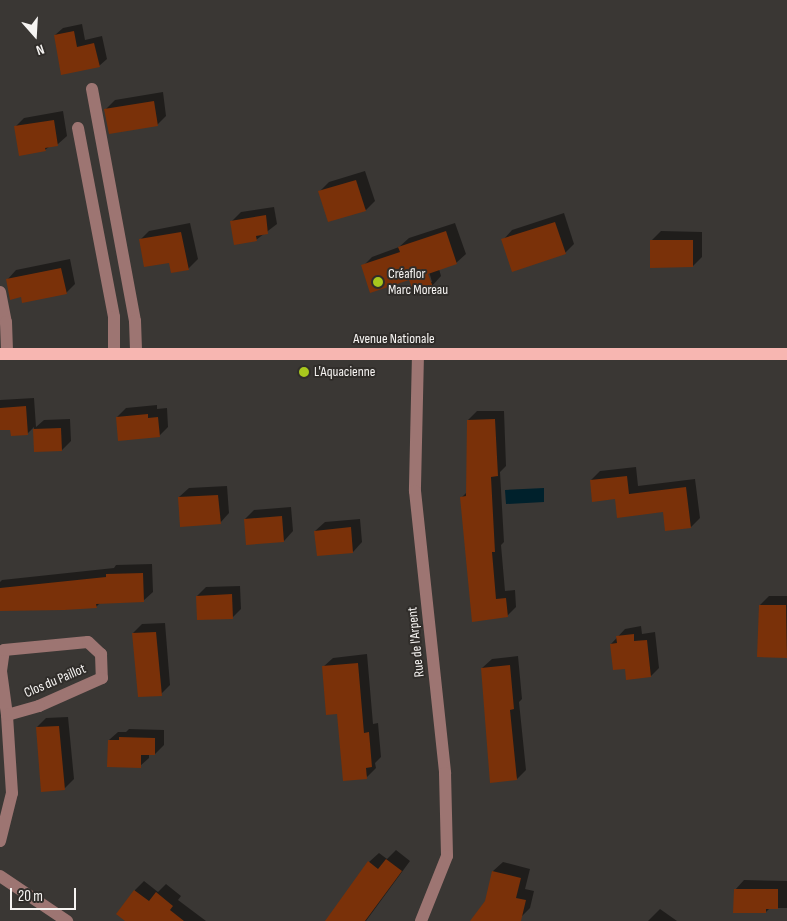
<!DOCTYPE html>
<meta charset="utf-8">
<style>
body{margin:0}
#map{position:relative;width:787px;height:921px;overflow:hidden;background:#3a3734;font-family:"Sofia Sans Condensed",sans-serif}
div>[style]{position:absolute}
.water>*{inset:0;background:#00212c}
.shadow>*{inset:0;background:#0007}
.building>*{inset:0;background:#7a3109}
.minor>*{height:12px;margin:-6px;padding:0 6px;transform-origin:6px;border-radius:6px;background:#9d7572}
.major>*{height:12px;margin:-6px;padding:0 6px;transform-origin:6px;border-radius:6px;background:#f7b6b1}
.dots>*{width:14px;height:14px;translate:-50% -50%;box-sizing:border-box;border:2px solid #302d2a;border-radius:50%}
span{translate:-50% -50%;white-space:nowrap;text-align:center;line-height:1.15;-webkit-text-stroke:4px #302d2a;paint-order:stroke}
.poi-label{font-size:14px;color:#f6f4f2}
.left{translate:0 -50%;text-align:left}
.street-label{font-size:14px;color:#f6f4f2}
.north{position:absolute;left:10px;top:10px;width:50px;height:50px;-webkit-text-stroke:4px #302d2a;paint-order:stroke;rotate:161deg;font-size:14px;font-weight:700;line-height:20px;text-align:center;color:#f6f4f2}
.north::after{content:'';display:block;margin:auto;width:18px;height:22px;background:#f6f4f2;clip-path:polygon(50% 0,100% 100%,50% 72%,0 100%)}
.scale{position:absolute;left:10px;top:888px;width:66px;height:22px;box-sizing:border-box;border:2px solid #f6f4f2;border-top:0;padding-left:6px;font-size:15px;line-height:18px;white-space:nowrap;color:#f6f4f2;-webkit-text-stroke:4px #302d2a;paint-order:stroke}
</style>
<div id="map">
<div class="water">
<div style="clip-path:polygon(544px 488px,544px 502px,506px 504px,505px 490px)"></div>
</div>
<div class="shadow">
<div style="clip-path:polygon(82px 24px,85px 40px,102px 36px,107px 59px,99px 66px,55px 35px,63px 28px)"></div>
<div style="clip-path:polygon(163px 92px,166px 116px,157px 125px,105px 110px,115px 100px)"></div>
<div style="clip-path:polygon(63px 111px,67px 136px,58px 144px,50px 146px,45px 150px,15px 127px,24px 118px)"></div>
<div style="clip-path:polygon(365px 171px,375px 201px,366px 210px,320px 191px,329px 182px)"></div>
<div style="clip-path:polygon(274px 207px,277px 224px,256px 240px,232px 221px,241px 212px)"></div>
<div style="clip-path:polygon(564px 213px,574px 244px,565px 253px,503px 240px,512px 230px)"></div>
<div style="clip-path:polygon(190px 223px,198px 259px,188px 269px,170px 262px,140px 240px,149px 231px)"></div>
<div style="clip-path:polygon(evenodd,455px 223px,466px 254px,456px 263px,439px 269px,441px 276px,432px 286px,363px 266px,372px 257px,399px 247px,409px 238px,455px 223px,428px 268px,432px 282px,430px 282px,425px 269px,428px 268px)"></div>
<div style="clip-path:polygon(661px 231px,702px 232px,702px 257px,693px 266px,652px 240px)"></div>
<div style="clip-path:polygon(70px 259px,75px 284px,66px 293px,22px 296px,7px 280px,16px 270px)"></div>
<div style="clip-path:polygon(34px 398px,36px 427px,44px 420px,70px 419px,71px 441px,62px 450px,35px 451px,34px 427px,27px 434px,11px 429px,0 429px,0 400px)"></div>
<div style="clip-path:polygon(157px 405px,157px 409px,167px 408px,168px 427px,159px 436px,117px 417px,126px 408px)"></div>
<div style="clip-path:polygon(477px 411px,504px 411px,506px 466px,500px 472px,504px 542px,501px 545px,505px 591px,515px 590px,516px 607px,507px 616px,473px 621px,462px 497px,467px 492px,468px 420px)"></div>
<div style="clip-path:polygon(636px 467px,638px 486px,695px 479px,700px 518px,691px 527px,664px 511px,616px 498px,591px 480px,600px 471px)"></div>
<div style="clip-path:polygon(227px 486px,229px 513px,220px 523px,179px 497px,189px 488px)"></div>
<div style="clip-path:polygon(291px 507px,293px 531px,284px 541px,245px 519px,254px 510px)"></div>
<div style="clip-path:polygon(360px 519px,362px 542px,353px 552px,315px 531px,325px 522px)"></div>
<div style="clip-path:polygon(152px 564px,153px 592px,143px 601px,100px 603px,96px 607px,0 610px,0 582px,2px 580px,114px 568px,116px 565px)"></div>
<div style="clip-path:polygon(240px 586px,241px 609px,232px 618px,197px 596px,206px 587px)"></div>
<div style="clip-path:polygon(769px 596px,787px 596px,787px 655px,785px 656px,760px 605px)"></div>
<div style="clip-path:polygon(165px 623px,170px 685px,161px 694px,133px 633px,142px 624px)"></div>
<div style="clip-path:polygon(641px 626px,642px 634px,655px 632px,659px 668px,651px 676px,626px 667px,611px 644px,625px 629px)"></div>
<div style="clip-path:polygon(367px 654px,373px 724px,378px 723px,381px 757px,375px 763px,376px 768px,367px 777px,338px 712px,323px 667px,333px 658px)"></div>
<div style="clip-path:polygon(518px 656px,522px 699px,519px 702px,526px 770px,517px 779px,482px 668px,492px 659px)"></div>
<div style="clip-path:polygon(68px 717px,74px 779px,64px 789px,37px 727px,46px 718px)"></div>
<div style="clip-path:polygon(129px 729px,164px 730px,164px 745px,155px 754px,149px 754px,149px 758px,140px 766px,109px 740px,118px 732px,126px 732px)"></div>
<div style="clip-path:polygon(396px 850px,410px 861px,366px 921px,327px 921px,369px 862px,379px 853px,387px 859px)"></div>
<div style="clip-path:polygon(503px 862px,530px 869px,525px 889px,534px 891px,530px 908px,521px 917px,509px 921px,472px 921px,486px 902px,493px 871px)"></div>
<div style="clip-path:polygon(744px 880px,787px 881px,787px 908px,770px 908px,766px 912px,735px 890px)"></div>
<div style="clip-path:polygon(144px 881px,158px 892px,166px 884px,181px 896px,178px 900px,206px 921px,127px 921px,135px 890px)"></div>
<div style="clip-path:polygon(660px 909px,677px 921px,648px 921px)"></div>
</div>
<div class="building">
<div style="clip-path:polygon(74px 31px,77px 47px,94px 43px,100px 67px,61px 75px,54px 35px)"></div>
<div style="clip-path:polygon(154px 101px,158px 126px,109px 134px,104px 109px)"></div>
<div style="clip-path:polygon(54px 120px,58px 146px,45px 148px,46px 151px,19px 156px,14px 126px)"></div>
<div style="clip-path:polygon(356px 180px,366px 211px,328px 222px,318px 191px)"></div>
<div style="clip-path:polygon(266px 215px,268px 234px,256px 236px,257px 241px,234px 245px,230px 221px)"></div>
<div style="clip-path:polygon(555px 222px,566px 254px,512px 272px,501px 239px)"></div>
<div style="clip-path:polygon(446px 231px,457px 264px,428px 274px,433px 287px,414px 293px,409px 280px,370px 293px,361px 265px,400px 252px,398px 247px)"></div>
<div style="clip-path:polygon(181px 232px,189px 270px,171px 273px,169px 263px,144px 267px,139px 239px)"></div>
<div style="clip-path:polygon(650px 240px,693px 240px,693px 267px,650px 268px)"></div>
<div style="clip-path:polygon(61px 268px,67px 294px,22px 303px,21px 297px,10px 300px,6px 279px)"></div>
<div style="clip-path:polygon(26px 406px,28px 435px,11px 436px,10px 430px,0 430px,0 408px)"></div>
<div style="clip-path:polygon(148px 414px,148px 418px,158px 417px,160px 437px,118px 441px,116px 417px)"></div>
<div style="clip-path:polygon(495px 419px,498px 476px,491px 477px,495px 552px,492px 552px,496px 599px,506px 598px,508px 617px,472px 622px,460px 497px,466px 496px,467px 420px)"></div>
<div style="clip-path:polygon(61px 428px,62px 451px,34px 452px,33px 429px)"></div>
<div style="clip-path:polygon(627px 476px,629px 494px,686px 487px,691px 528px,665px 531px,663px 512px,617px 518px,615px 499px,592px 502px,590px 480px)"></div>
<div style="clip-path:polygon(218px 495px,221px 524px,180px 527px,178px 497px)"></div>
<div style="clip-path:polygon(282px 516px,284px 542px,246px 545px,244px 519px)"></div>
<div style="clip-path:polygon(351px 527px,353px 553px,317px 556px,314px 531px)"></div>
<div style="clip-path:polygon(143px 573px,144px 602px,96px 604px,97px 608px,64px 610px,0 611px,0 588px,106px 577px,106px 574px)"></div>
<div style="clip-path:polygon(232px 594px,233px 619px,197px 620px,196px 596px)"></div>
<div style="clip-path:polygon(759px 605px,786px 605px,787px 658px,757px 657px)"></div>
<div style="clip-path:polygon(156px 632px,162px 696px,138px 697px,132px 633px)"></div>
<div style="clip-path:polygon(634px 634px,634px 641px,647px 640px,651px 677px,626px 680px,625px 669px,613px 670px,610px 644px,617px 643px,616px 636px)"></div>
<div style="clip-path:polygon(358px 663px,364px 733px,369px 732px,372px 767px,366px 768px,367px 779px,343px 781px,337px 714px,326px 715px,322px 666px)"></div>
<div style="clip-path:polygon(510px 665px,514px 709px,510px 710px,517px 780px,490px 783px,481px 668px)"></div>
<div style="clip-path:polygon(59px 726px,65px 790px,41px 792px,36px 727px)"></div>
<div style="clip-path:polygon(119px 737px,155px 738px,155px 755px,141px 755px,141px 768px,107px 767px,108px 740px,119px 740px)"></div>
<div style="clip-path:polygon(386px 859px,402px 871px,365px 921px,325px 921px,368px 861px,378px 869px)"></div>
<div style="clip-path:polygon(492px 871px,521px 878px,516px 898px,526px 900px,521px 921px,470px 921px,485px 901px)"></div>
<div style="clip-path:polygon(734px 889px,778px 889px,778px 909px,766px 909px,766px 913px,733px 913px)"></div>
<div style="clip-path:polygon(134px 890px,149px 901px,156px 892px,173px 906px,170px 910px,184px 921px,125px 921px,116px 914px)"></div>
</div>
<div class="minor">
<div style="left:92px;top:89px;width:236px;rotate:79.5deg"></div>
<div style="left:135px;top:321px;width:33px;rotate:88deg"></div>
<div style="left:78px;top:128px;width:192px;rotate:79.2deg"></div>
<div style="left:114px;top:317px;width:37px;rotate:90deg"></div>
<div style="left:0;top:292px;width:31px;rotate:79deg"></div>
<div style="left:6px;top:322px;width:32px;rotate:88deg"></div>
<div style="left:418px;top:354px;width:137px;rotate:91.3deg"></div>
<div style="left:415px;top:491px;width:284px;rotate:83.9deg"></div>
<div style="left:445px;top:773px;width:83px;rotate:88.6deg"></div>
<div style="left:447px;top:856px;width:70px;rotate:111.8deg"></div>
<div style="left:0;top:841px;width:49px;rotate:-76deg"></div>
<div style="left:12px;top:793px;width:78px;rotate:-93.7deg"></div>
<div style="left:7px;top:715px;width:44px;rotate:-97.8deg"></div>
<div style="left:1px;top:671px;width:21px;rotate:-82deg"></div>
<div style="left:4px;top:650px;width:84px;rotate:-5.4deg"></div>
<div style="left:88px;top:642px;width:18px;rotate:43deg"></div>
<div style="left:101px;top:654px;width:24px;rotate:88deg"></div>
<div style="left:102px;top:678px;width:69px;rotate:156deg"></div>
<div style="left:39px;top:706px;width:33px;rotate:164deg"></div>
<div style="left:0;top:876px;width:81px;rotate:33.9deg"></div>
</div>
<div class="major">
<div style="left:0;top:354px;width:787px"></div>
</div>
<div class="dots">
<div style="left:378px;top:282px;background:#a8c71d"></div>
<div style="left:304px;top:372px;background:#a8c71d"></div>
</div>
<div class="poi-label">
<span class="left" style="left:388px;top:282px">Créaflor<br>Marc Moreau</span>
<span class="left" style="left:314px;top:372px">L'Aquacienne</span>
</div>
<div class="street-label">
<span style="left:394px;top:339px">Avenue Nationale</span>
<span style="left:416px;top:642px;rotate:-96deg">Rue de l'Arpent</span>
<span style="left:55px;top:681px;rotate:-23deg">Clos du Paillot</span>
</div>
<div class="north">N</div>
<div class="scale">20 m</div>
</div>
